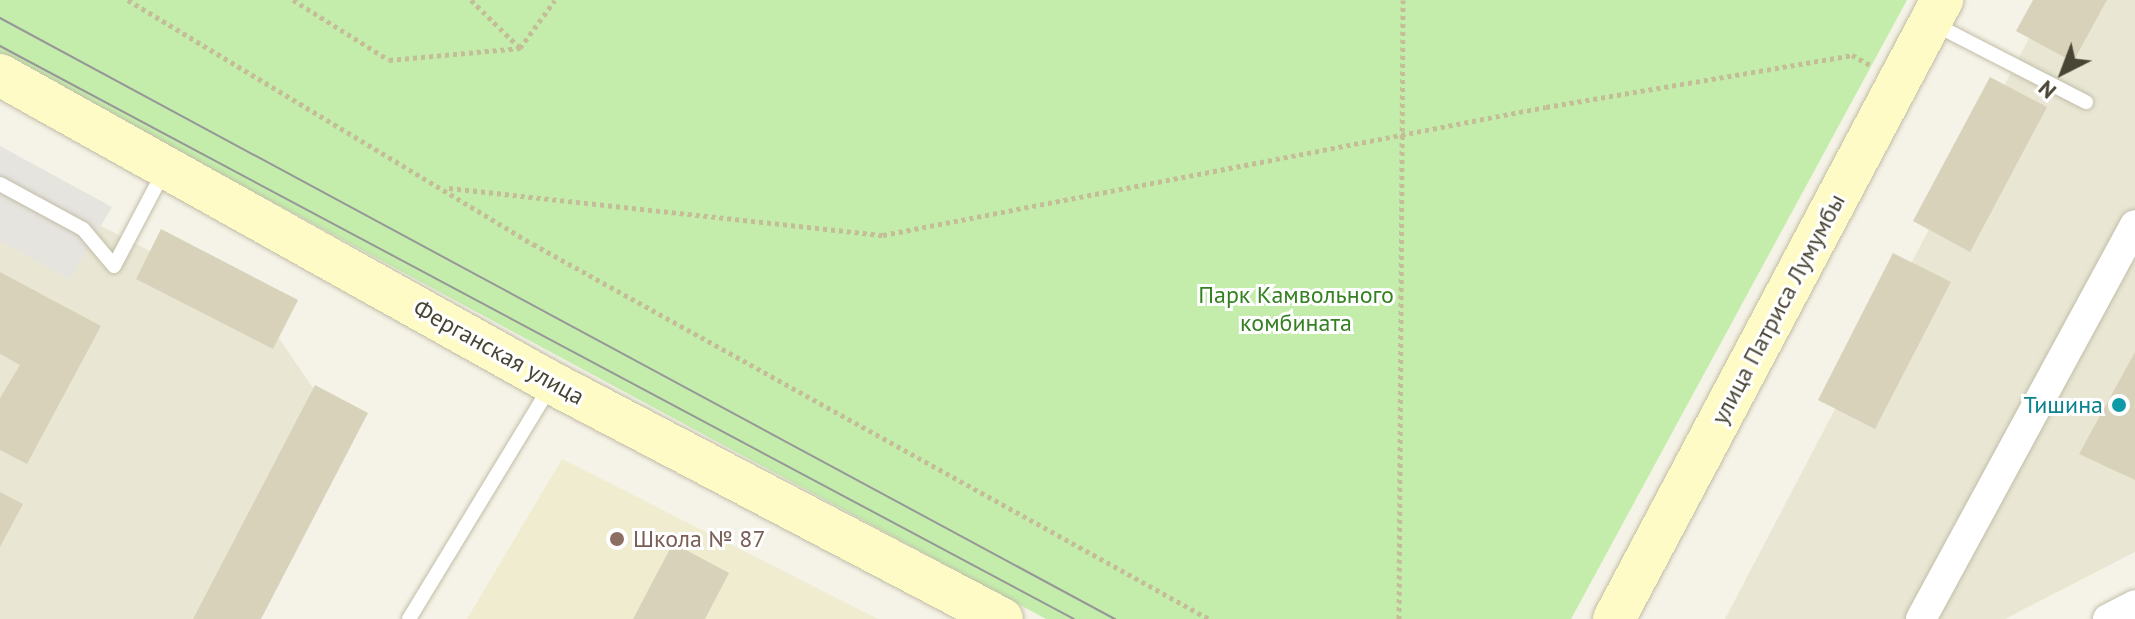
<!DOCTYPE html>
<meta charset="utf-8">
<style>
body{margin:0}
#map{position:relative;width:2135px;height:619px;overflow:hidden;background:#f5f3e7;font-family:"PT Sans",sans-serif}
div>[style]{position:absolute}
.residential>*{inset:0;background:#e9e7d4}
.education>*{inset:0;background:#efecd0}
.green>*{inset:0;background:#c4edac}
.parking>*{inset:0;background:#e6e4df}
.building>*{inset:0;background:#d8d2bb}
.path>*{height:5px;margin-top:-2.5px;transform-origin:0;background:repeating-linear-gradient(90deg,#c5bd98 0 4px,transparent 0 8px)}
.roads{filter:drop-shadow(0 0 2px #c1bda8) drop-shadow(0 0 2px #c1bda8)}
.lane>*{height:14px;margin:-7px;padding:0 7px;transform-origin:7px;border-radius:7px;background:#fff}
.street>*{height:30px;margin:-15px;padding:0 15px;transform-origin:15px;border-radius:15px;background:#fff}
.secondary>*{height:42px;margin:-21px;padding:0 21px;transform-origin:21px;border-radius:21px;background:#fffbc7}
.tram>*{height:2px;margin:-1px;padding:0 1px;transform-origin:1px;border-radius:1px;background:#979797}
.dots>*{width:22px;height:22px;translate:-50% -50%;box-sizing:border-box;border:4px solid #fff;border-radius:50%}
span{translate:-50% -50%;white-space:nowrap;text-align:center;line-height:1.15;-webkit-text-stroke:6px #fff;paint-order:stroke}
.park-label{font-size:24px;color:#358122}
.street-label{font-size:24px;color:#494535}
.culture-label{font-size:24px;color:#0d838f}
.right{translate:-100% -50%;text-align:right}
.education-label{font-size:24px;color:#785e54}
.left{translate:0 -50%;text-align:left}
.north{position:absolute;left:2023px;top:32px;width:80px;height:80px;-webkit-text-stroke:6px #fff;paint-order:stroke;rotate:222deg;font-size:22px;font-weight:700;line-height:32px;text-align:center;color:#494535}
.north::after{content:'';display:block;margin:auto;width:28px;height:36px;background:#494535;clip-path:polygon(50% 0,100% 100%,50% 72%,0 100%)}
</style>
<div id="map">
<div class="residential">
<div style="clip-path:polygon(2049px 0,2135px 0,2135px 552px,2005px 619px,1725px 619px)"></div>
<div style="clip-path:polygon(0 174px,257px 306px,341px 429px,238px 619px,0 619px)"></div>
</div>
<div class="education">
<div style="clip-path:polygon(562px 459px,878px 619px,467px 619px)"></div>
</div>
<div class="green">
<div style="clip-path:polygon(0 0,1907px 0,1571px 619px,1046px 619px,0 55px)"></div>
</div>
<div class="parking">
<div style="clip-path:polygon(0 146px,112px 207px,70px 279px,0 241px)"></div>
</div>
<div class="building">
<div style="clip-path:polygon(2033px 0,2107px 0,2073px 62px,2016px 31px)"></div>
<div style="clip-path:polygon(1990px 77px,2047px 107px,1970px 252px,1913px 221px)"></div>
<div style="clip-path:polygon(161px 229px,298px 300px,273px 349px,136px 279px)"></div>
<div style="clip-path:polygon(1893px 253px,1951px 282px,1875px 429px,1818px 400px)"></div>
<div style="clip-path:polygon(0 272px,101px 326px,27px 464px,0 450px,0 398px,20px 365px,0 354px)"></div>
<div style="clip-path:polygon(2135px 352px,2135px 480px,2079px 454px)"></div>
<div style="clip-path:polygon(315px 385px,368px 413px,261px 619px,193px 619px)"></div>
<div style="clip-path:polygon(0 492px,23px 504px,0 547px)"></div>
<div style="clip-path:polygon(673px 543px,729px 573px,705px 619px,633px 619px)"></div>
</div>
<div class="path">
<div style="left:128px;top:0;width:473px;rotate:31.1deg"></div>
<div style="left:533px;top:244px;width:773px;rotate:29.02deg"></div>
<div style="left:293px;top:0;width:113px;rotate:32deg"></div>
<div style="left:389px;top:60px;width:132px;rotate:-5.2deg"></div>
<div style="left:520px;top:48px;width:59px;rotate:-53.9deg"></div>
<div style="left:471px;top:0;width:69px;rotate:44.4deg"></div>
<div style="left:449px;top:188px;width:437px;rotate:6.2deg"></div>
<div style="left:883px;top:235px;width:675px;rotate:-10.93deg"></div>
<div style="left:1546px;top:107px;width:310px;rotate:-9.6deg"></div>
<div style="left:1852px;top:55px;width:21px;rotate:29deg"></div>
<div style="left:1399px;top:619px;width:619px;rotate:-89.63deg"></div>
</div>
<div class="roads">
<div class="lane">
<div style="left:1934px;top:24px;width:171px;rotate:27.2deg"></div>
<div style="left:0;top:184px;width:94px;rotate:28.5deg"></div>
<div style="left:83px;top:229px;width:48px;rotate:50deg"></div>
<div style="left:114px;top:266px;width:107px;rotate:-62.2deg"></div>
<div style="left:409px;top:619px;width:271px;rotate:-58.7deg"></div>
</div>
<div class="street">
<div style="left:1921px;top:619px;width:448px;rotate:-61.5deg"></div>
<div style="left:2108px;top:619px;width:30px;rotate:-27deg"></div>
</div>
<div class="secondary">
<div style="left:0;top:75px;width:632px;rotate:29.16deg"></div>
<div style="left:552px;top:383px;width:508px;rotate:27.67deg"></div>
<div style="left:1614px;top:619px;width:701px;rotate:-62.08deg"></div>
</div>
</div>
<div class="tram">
<div style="left:0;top:18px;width:1267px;rotate:28.33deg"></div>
<div style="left:0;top:46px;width:1217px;rotate:28.08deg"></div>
</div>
<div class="dots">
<div style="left:2119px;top:405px;background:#0f9aa8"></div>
<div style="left:617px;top:539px;background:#8d6e63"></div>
</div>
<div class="park-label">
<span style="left:1296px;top:309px">Парк Камвольного<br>комбината</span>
</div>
<div class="street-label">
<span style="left:1778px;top:309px;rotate:-62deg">улица Патриса Лумумбы</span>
<span style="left:499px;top:352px;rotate:29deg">Ферганская улица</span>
</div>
<div class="culture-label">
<span class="right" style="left:2103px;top:405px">Тишина</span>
</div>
<div class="education-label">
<span class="left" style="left:633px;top:539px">Школа № 87</span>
</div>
<div class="north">N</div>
</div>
